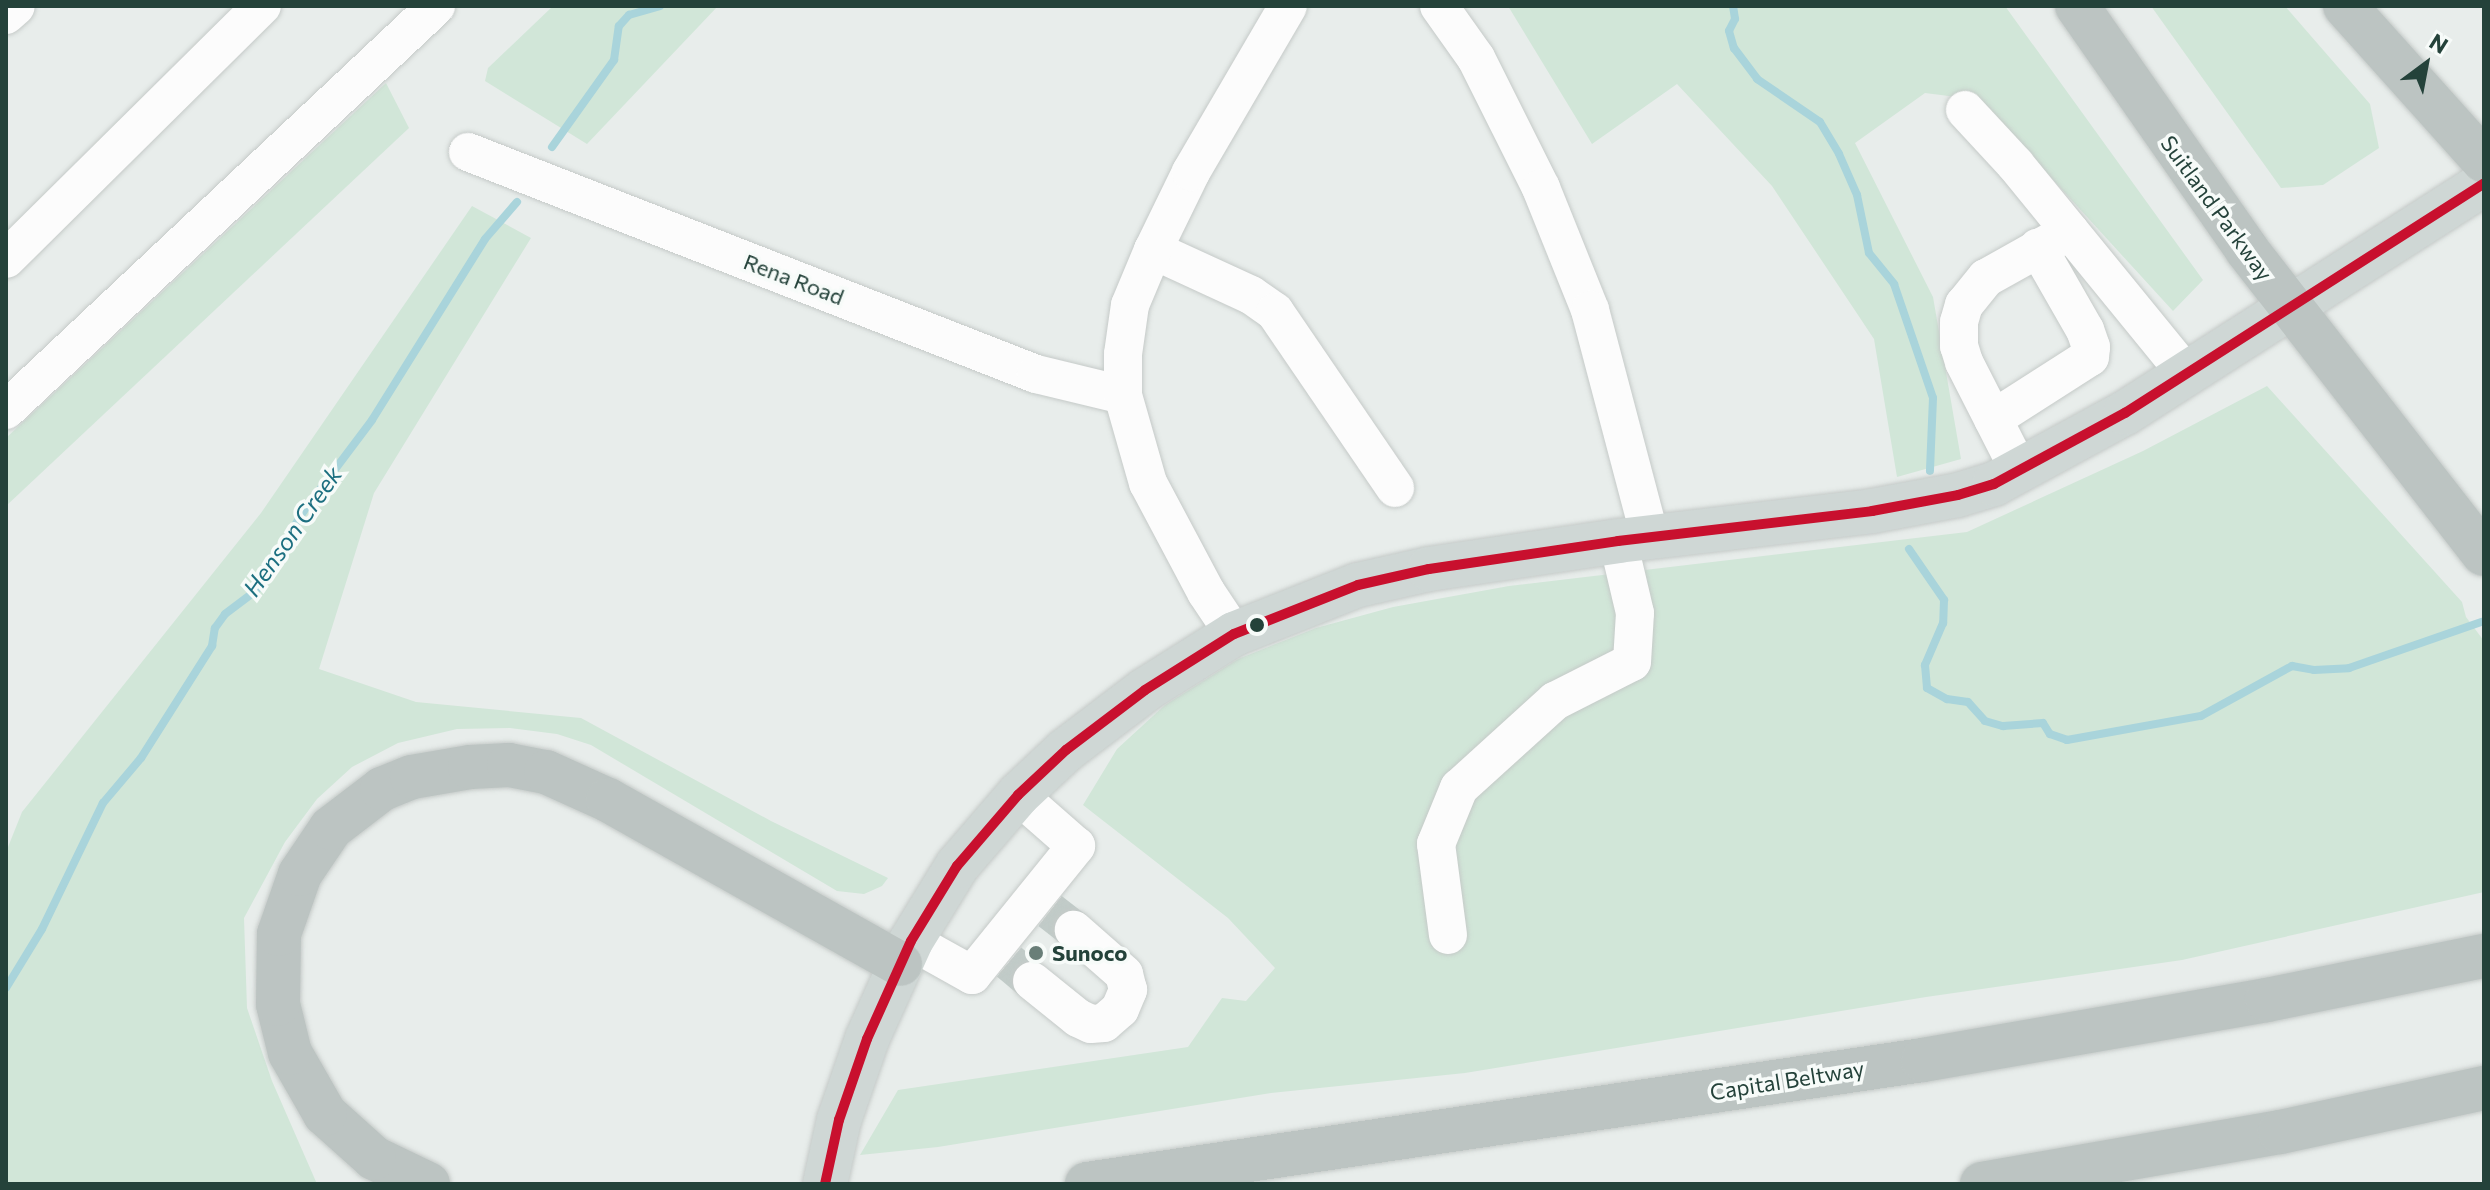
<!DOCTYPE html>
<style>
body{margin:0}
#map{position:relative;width:2490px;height:1190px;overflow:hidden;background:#e8edeb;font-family:Commissioner,sans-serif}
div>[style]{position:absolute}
.green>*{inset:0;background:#d1e6d8}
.stream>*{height:8px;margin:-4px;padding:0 4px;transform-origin:4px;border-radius:4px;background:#a9d4db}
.minor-tunnel>*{height:38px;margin-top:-19px;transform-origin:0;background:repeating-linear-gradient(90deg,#c1cbc8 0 38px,transparent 0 57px)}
.roads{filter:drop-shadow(0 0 2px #c5cac8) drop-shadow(0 0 2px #c5cac8)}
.minor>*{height:38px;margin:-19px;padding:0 19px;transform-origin:19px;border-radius:19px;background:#fcfcfc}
.major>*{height:44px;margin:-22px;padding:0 22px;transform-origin:22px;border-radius:22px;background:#cfd7d5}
.highway>*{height:44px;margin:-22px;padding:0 22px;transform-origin:22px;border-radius:22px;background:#bcc4c2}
.bus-1>*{height:10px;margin:-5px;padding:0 5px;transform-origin:5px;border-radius:5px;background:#c8102e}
.dots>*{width:22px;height:22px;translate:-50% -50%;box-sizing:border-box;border:4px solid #f7fbf9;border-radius:50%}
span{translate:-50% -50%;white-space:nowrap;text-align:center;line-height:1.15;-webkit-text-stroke:7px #f7fbf9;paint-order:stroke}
.street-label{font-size:22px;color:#24423a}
.poi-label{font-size:22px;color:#24423a;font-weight:700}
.left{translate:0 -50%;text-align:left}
.water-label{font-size:24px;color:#1c6f80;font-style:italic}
.frame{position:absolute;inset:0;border:8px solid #24423a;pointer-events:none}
.north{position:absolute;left:2386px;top:24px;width:80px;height:80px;-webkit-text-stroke:6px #f7fbf9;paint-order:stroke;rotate:32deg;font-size:22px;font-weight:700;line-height:32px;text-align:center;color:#24423a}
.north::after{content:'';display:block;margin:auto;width:28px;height:36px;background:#24423a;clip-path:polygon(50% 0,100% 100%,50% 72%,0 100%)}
</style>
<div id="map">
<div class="green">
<div style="clip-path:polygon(553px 6px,718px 6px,587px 144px,485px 81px,488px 68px)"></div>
<div style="clip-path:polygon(1508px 6px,2005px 6px,2203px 280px,2173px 311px,1980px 100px,1925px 93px,1855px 143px,1933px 297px,1961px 459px,1897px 477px,1874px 339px,1772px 186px,1677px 84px,1592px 144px)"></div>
<div style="clip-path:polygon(2151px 6px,2285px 6px,2370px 104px,2379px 148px,2323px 185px,2281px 188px)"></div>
<div style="clip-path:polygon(386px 83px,409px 128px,6px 506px,6px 438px)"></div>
<div style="clip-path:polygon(472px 206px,531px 238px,374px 493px,319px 669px,416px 702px,581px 718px,771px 821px,888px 878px,882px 886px,864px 894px,837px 891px,591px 745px,557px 734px,510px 728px,457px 729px,398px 743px,352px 767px,317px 799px,285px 842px,244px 918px,247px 1008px,272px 1081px,317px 1184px,6px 1184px,6px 852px,22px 812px,261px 513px)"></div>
<div style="clip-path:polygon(2267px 386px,2462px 602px,2466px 617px,2484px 641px,2484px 892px,2182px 960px,1926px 997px,1465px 1073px,1271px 1093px,938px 1147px,860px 1155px,898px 1090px,1188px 1047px,1222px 998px,1246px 1001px,1275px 968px,1228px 918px,1083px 805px,1117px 749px,1165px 705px,1238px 659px,1316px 628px,1393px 607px,1509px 586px,1967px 532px,2143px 451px)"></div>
</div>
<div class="stream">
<div style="left:1733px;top:6px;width:13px;rotate:81deg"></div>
<div style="left:1735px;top:19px;width:13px;rotate:117deg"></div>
<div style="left:1729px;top:31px;width:18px;rotate:74deg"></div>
<div style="left:1734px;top:48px;width:39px;rotate:53deg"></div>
<div style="left:1757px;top:79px;width:76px;rotate:34.3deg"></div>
<div style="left:1820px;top:122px;width:37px;rotate:59deg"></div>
<div style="left:1839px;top:154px;width:45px;rotate:66.3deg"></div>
<div style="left:1857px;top:195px;width:59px;rotate:78.3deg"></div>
<div style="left:1869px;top:253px;width:40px;rotate:51deg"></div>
<div style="left:1894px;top:284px;width:120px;rotate:71.1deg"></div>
<div style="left:1933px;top:398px;width:73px;rotate:92.4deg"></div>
<div style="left:552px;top:147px;width:107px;rotate:-54.5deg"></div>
<div style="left:614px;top:60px;width:34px;rotate:-82deg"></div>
<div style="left:619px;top:26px;width:15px;rotate:-48deg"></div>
<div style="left:629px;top:15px;width:32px;rotate:-16deg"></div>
<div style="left:1909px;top:549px;width:62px;rotate:55.5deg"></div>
<div style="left:1944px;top:600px;width:23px;rotate:92deg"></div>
<div style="left:1943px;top:623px;width:46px;rotate:113.2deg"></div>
<div style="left:1925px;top:665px;width:23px;rotate:85deg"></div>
<div style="left:1927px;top:688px;width:23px;rotate:29deg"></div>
<div style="left:1947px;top:699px;width:21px;rotate:8deg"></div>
<div style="left:1968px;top:702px;width:25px;rotate:48deg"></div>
<div style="left:1985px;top:721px;width:19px;rotate:16deg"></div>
<div style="left:2003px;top:726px;width:40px;rotate:-4.3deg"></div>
<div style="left:2043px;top:723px;width:13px;rotate:58deg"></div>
<div style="left:2050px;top:734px;width:18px;rotate:19deg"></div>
<div style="left:2067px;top:740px;width:136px;rotate:-10.2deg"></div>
<div style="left:2201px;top:716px;width:104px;rotate:-28.8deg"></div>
<div style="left:2292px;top:666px;width:22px;rotate:10deg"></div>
<div style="left:2314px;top:670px;width:35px;rotate:-3deg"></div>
<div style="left:2349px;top:668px;width:140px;rotate:-19.2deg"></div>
<div style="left:6px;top:988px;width:69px;rotate:-58.6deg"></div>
<div style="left:42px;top:929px;width:140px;rotate:-64.2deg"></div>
<div style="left:103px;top:803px;width:59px;rotate:-49.8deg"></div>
<div style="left:141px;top:758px;width:133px;rotate:-57.6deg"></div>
<div style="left:212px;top:646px;width:18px;rotate:-81deg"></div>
<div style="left:215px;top:628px;width:17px;rotate:-54deg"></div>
<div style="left:225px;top:614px;width:39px;rotate:-37deg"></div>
<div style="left:256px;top:591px;width:92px;rotate:-59.3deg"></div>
<div style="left:303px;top:512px;width:115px;rotate:-53.1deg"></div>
<div style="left:372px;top:420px;width:213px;rotate:-58deg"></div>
<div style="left:485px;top:239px;width:49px;rotate:-49.1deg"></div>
</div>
<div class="minor-tunnel">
<div style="left:1050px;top:911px;width:31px;rotate:38deg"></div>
<div style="left:1009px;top:962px;width:30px;rotate:40deg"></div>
</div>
<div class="roads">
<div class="minor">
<div style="left:1439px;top:6px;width:64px;rotate:54.6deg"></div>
<div style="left:1476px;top:58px;width:145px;rotate:63.4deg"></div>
<div style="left:1541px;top:188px;width:131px;rotate:68.1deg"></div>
<div style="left:1590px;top:310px;width:235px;rotate:75.2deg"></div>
<div style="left:6px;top:15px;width:13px;rotate:-42deg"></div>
<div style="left:1965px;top:110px;width:74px;rotate:47.2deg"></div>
<div style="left:2015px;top:164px;width:272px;rotate:50.8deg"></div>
<div style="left:468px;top:152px;width:610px;rotate:21.35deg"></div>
<div style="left:1036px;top:374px;width:89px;rotate:13.6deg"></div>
<div style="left:1153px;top:250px;width:108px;rotate:24.7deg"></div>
<div style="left:1251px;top:295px;width:29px;rotate:35deg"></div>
<div style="left:1275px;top:312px;width:213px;rotate:55.7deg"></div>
<div style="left:6px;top:259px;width:360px;rotate:-44.7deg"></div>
<div style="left:6px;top:410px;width:590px;rotate:-43.21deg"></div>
<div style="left:1993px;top:419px;width:115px;rotate:-32.6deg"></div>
<div style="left:2090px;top:357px;width:10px;rotate:-84deg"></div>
<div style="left:2091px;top:347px;width:18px;rotate:-109deg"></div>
<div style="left:2085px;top:330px;width:95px;rotate:-119.8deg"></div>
<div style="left:2020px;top:472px;width:123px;rotate:-117deg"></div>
<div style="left:1964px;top:362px;width:17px;rotate:-107deg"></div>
<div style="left:1959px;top:346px;width:24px;rotate:-90deg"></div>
<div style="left:1959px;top:322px;width:18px;rotate:-74deg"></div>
<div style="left:1964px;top:305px;width:35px;rotate:-51deg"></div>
<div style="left:1986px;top:278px;width:96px;rotate:-29.2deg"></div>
<div style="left:1234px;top:634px;width:50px;rotate:-123.7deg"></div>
<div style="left:1206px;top:592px;width:123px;rotate:-118deg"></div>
<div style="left:1148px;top:483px;width:91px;rotate:-105.9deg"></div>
<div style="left:1123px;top:395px;width:41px;rotate:-90deg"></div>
<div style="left:1123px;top:354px;width:49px;rotate:-81.9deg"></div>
<div style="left:1130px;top:305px;width:60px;rotate:-67.3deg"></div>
<div style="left:1153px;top:250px;width:87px;rotate:-64deg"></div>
<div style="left:1191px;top:172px;width:192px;rotate:-59.7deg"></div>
<div style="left:1448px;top:935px;width:92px;rotate:-97.5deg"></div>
<div style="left:1436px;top:844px;width:61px;rotate:-67.7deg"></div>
<div style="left:1459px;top:788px;width:130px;rotate:-42.2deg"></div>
<div style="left:1555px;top:701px;width:86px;rotate:-26.9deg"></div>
<div style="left:1632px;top:662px;width:49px;rotate:-86.5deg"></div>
<div style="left:1635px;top:613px;width:74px;rotate:-103.3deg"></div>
<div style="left:911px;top:941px;width:70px;rotate:29.1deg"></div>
<div style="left:972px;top:975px;width:166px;rotate:-51.1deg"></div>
<div style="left:1076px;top:846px;width:77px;rotate:-138.7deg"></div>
<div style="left:1032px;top:981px;width:59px;rotate:38.8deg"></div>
<div style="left:1078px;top:1018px;width:14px;rotate:25deg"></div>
<div style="left:1091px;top:1024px;width:13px;rotate:-4deg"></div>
<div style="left:1104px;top:1023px;width:21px;rotate:-41deg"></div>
<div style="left:1120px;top:1009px;width:21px;rotate:-67deg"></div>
<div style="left:1128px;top:990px;width:16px;rotate:-104deg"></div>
<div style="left:1124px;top:974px;width:67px;rotate:-138.7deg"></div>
</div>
<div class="major">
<div style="left:825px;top:1184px;width:66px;rotate:-77.7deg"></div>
<div style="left:839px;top:1120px;width:86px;rotate:-70.9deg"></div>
<div style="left:867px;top:1039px;width:107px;rotate:-65.8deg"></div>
<div style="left:911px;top:941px;width:88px;rotate:-58.5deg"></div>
<div style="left:957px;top:866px;width:94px;rotate:-49.3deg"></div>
<div style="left:1018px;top:795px;width:66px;rotate:-43.2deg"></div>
<div style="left:1066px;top:750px;width:99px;rotate:-37.2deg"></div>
<div style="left:1145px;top:690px;width:105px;rotate:-32.2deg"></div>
<div style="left:1234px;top:634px;width:133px;rotate:-21.6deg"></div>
<div style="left:1358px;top:585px;width:73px;rotate:-12.7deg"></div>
<div style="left:1429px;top:569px;width:191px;rotate:-8.4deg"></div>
<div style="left:1618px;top:541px;width:256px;rotate:-6.7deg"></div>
<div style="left:1872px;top:511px;width:87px;rotate:-10.5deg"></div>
<div style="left:1958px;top:495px;width:38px;rotate:-17deg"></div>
<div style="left:1994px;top:484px;width:149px;rotate:-28.5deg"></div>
<div style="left:2125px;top:413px;width:426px;rotate:-32.6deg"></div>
</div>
<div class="highway">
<div style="left:2077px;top:6px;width:297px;rotate:55.1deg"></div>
<div style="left:2247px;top:250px;width:385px;rotate:52.1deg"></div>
<div style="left:2345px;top:6px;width:208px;rotate:48.1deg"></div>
<div style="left:428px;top:1184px;width:60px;rotate:-154.3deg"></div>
<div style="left:374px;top:1158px;width:66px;rotate:-138.1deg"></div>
<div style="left:325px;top:1114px;width:70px;rotate:-119.8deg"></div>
<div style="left:290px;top:1053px;width:50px;rotate:-103.8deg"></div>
<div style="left:278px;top:1004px;width:70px;rotate:-89.2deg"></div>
<div style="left:279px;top:934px;width:64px;rotate:-70.7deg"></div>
<div style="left:300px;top:874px;width:55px;rotate:-56deg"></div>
<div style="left:331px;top:828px;width:64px;rotate:-37.4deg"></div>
<div style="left:382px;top:789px;width:32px;rotate:-22deg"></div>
<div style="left:412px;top:777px;width:59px;rotate:-9.8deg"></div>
<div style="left:470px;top:767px;width:39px;rotate:-3deg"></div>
<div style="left:509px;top:765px;width:38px;rotate:11deg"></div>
<div style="left:546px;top:772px;width:68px;rotate:24.3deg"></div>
<div style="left:608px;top:800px;width:335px;rotate:29.3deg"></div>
<div style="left:1087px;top:1184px;width:845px;rotate:-8.44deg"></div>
<div style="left:1923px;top:1060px;width:349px;rotate:-9.9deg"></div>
<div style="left:2267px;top:1000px;width:221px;rotate:-11.5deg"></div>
<div style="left:1982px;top:1184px;width:303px;rotate:-9.9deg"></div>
<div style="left:2280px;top:1132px;width:209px;rotate:-12.2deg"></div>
</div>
</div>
<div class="bus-1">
<div style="left:825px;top:1184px;width:66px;rotate:-77.7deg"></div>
<div style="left:839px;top:1120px;width:86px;rotate:-70.9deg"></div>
<div style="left:867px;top:1039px;width:107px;rotate:-65.8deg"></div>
<div style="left:911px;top:941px;width:88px;rotate:-58.5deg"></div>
<div style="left:957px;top:866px;width:94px;rotate:-49.3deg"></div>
<div style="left:1018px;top:795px;width:66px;rotate:-43.2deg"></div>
<div style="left:1066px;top:750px;width:99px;rotate:-37.2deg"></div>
<div style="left:1145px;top:690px;width:105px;rotate:-32.2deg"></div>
<div style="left:1234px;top:634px;width:133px;rotate:-21.6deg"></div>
<div style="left:1358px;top:585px;width:73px;rotate:-12.7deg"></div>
<div style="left:1429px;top:569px;width:191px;rotate:-8.4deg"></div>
<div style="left:1618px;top:541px;width:256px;rotate:-6.7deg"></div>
<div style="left:1872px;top:511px;width:87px;rotate:-10.5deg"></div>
<div style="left:1958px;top:495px;width:38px;rotate:-17deg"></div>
<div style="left:1994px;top:484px;width:149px;rotate:-28.5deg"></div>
<div style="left:2125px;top:413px;width:426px;rotate:-32.6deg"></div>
</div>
<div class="dots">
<div style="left:1257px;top:625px;background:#24423a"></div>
<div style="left:1036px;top:953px;background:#697e78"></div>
</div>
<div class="street-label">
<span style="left:2217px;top:208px;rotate:54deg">Suitland Parkway</span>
<span style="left:794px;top:279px;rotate:21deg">Rena Road</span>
<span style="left:1787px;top:1080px;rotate:-9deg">Capital Beltway</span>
</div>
<div class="poi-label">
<span class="left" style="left:1052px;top:953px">Sunoco</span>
</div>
<div class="water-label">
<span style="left:292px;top:531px;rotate:-55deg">Henson Creek</span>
</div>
<div class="frame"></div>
<div class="north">N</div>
</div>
